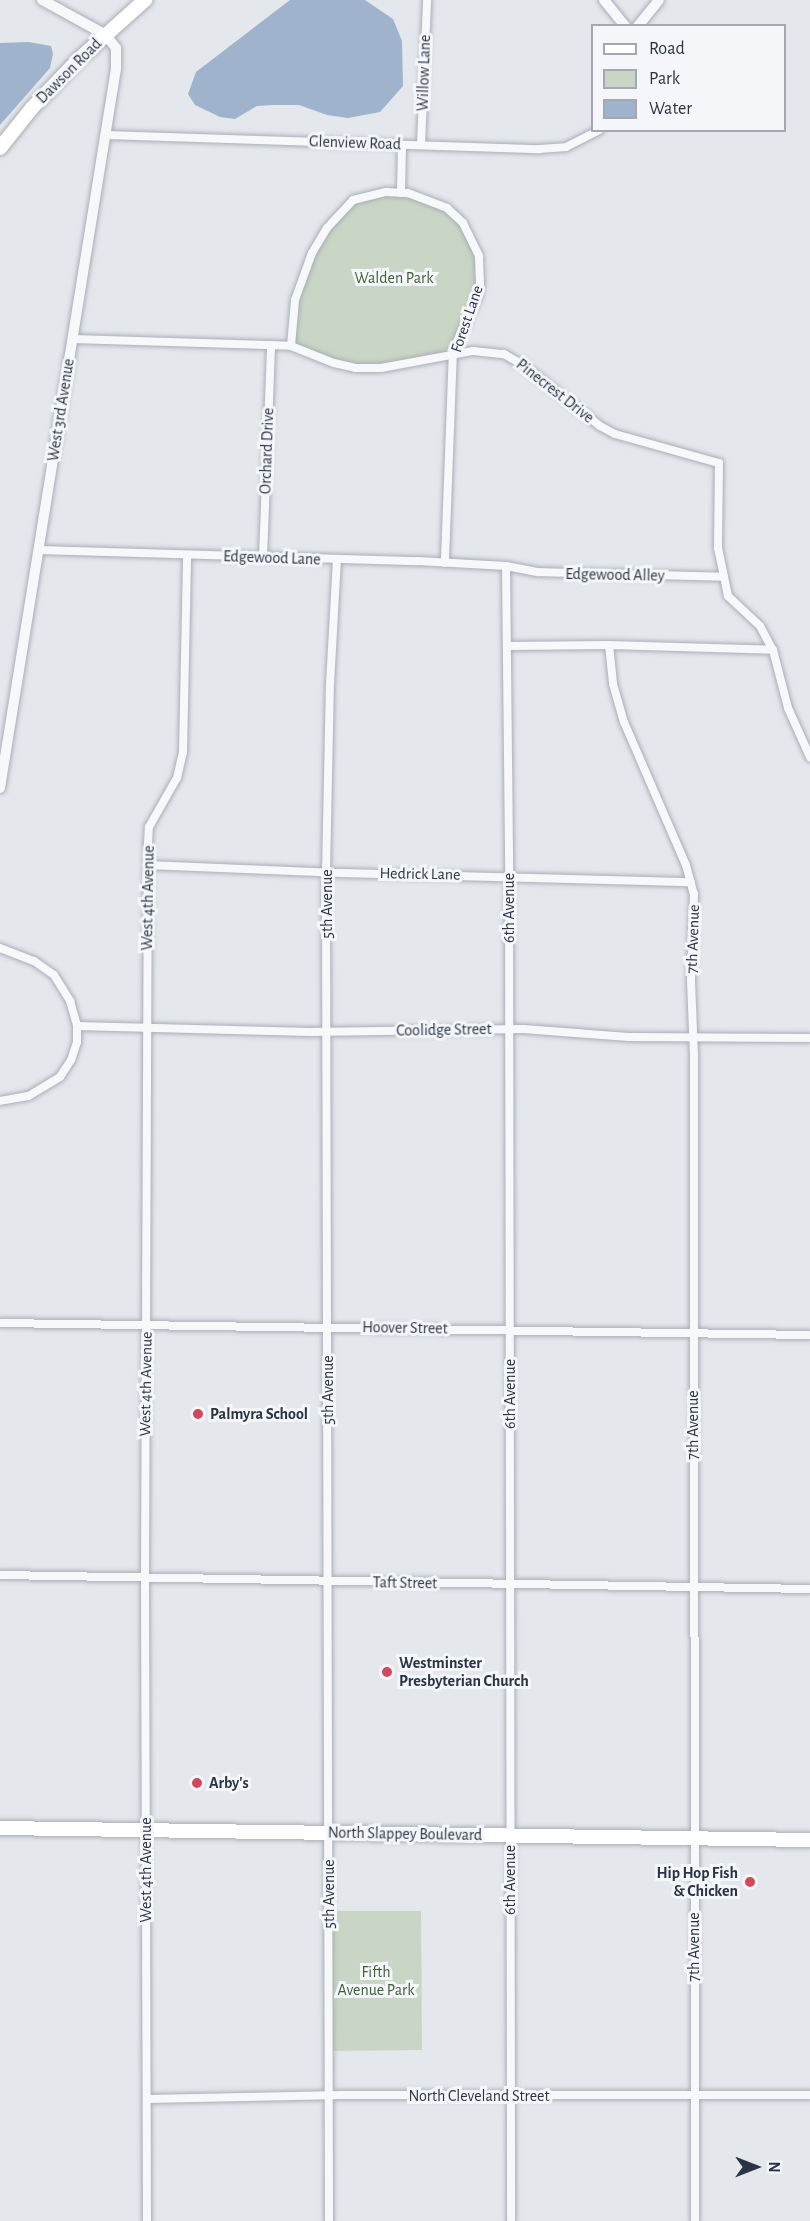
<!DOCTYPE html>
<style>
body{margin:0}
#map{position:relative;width:810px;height:2221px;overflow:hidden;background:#e4e7ec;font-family:"Alegreya Sans",sans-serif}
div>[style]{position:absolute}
.green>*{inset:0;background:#c9d6c5}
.water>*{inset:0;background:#9fb4cc}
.roads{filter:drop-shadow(0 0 2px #a9aeb7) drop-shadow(0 0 2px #a9aeb7)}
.minor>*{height:8px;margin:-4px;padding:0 4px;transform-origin:4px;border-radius:4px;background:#f7f8fa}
.tertiary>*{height:10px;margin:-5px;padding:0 5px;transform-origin:5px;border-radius:5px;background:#f7f8fa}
.primary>*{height:14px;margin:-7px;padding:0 7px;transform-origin:7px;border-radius:7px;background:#fff}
.dots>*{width:16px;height:16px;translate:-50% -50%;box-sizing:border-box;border:3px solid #f4f6f9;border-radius:50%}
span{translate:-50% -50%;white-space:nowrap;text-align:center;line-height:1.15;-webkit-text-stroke:6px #f4f6f9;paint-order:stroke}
.street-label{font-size:16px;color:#2b3445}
.park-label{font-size:16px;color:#3f6138}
.poi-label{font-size:16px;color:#2b3445;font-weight:700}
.left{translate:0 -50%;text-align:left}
.right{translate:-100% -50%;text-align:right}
.legend{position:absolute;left:591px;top:24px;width:195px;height:108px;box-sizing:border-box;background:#f4f6f9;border:2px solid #a4a8b1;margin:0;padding:8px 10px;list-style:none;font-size:18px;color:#2b3445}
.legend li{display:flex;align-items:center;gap:12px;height:30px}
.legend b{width:30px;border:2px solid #a4a8b1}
.north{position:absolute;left:726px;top:2137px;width:60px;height:60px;-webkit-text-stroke:4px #f4f6f9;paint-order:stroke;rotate:90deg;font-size:16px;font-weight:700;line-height:24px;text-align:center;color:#2b3445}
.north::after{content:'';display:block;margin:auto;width:21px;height:27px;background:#2b3445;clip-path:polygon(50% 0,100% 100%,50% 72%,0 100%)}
</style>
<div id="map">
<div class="green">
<div style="clip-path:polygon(408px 194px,447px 209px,475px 243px,480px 284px,453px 353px,355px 367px,291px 345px,292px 323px,312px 254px,341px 211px,366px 196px)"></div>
<div style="clip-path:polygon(330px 1911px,421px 1911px,422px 2050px,331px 2051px)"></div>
</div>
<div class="water">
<div style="clip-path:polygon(290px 0,365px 0,393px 19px,402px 41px,403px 86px,380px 112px,348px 118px,327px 115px,299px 105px,272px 105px,257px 106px,235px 119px,220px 117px,195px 105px,188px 94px,196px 72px)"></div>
<div style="clip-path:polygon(29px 42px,51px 46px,53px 54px,50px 68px,0 125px,0 43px)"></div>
</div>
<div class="roads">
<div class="minor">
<div style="left:106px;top:135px;width:433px;rotate:1.9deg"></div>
<div style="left:539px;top:149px;width:27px;rotate:-4deg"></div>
<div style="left:566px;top:147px;width:38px;rotate:-27deg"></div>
<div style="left:421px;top:145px;width:145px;rotate:-87.6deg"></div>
<div style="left:401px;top:193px;width:48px;rotate:-88.8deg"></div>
<div style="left:73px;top:339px;width:218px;rotate:1.8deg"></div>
<div style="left:291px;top:346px;width:46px;rotate:21.6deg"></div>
<div style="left:334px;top:363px;width:22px;rotate:13deg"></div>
<div style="left:355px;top:368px;width:26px"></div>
<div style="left:381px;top:368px;width:94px;rotate:-10.5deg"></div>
<div style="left:473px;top:351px;width:31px;rotate:6deg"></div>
<div style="left:504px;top:354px;width:22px;rotate:30deg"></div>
<div style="left:523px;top:365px;width:98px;rotate:38.4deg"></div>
<div style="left:600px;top:426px;width:17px;rotate:28deg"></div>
<div style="left:615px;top:434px;width:108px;rotate:15.6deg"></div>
<div style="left:719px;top:463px;width:85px;rotate:90.7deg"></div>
<div style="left:718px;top:548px;width:49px;rotate:78.2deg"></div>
<div style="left:728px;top:596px;width:44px;rotate:43.2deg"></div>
<div style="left:760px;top:626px;width:27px;rotate:62deg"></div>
<div style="left:773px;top:650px;width:60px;rotate:75.5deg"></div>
<div style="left:788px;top:708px;width:54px;rotate:65.8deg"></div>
<div style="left:291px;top:346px;width:46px;rotate:-85deg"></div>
<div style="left:295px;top:300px;width:50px;rotate:-70.1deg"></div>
<div style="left:312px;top:253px;width:29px;rotate:-59deg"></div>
<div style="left:327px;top:228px;width:38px;rotate:-47deg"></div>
<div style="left:353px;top:200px;width:34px;rotate:-14deg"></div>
<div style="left:386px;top:192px;width:22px;rotate:3deg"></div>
<div style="left:408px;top:193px;width:42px;rotate:21deg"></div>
<div style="left:447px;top:208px;width:22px;rotate:43deg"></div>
<div style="left:463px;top:223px;width:37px;rotate:64deg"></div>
<div style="left:479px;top:256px;width:28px;rotate:88deg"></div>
<div style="left:480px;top:284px;width:12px;rotate:99deg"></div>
<div style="left:478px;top:296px;width:60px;rotate:114.8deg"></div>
<div style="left:453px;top:350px;width:213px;rotate:92.2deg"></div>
<div style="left:39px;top:550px;width:379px;rotate:1.7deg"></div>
<div style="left:418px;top:561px;width:88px;rotate:3.3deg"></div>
<div style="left:506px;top:566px;width:33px;rotate:11deg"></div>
<div style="left:538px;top:572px;width:186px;rotate:1.5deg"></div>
<div style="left:263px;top:557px;width:212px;rotate:-87.8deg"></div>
<div style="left:506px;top:566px;width:311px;rotate:89.4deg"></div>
<div style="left:509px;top:877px;width:1344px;rotate:89.91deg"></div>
<div style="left:609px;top:645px;width:39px;rotate:84deg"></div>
<div style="left:613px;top:684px;width:40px;rotate:74deg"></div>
<div style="left:624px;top:722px;width:156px;rotate:66.6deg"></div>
<div style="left:686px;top:865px;width:30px;rotate:75deg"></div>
<div style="left:694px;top:894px;width:87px;rotate:92deg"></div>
<div style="left:691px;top:981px;width:75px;rotate:87.7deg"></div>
<div style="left:694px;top:1056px;width:1165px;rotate:89.95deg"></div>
<div style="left:507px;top:646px;width:102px;rotate:-0.6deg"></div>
<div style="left:609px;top:645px;width:164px;rotate:1.7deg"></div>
<div style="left:148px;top:865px;width:194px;rotate:2.4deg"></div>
<div style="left:342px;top:873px;width:349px;rotate:1.5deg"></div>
<div style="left:0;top:948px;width:36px;rotate:21deg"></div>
<div style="left:34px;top:961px;width:24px;rotate:35deg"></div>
<div style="left:54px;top:975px;width:31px;rotate:58deg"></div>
<div style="left:70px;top:1001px;width:26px;rotate:74deg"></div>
<div style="left:77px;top:1026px;width:16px;rotate:90deg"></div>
<div style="left:77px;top:1042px;width:19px;rotate:108deg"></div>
<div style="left:71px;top:1060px;width:20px;rotate:123deg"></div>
<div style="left:60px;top:1077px;width:37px;rotate:149deg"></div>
<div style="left:28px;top:1096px;width:28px;rotate:170deg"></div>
<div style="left:77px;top:1026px;width:233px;rotate:1.5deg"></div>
<div style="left:310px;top:1032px;width:214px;rotate:-0.8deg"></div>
<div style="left:524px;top:1029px;width:105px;rotate:4.4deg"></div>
<div style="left:629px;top:1037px;width:181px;rotate:0.3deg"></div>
<div style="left:0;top:1323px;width:810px;rotate:0.85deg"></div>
<div style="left:0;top:1575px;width:810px;rotate:0.99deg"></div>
<div style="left:147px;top:2099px;width:195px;rotate:-1.2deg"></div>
<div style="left:342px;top:2095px;width:468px"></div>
<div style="left:147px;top:2221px;width:642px;rotate:-90.18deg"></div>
<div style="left:145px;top:1579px;width:735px;rotate:-89.77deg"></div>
<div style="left:148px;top:844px;width:17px;rotate:-87deg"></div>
<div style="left:149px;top:827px;width:56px;rotate:-60.3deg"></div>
<div style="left:177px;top:778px;width:27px;rotate:-77deg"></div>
<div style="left:183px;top:752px;width:196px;rotate:-88.8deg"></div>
<div style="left:329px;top:2221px;width:1349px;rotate:-90.13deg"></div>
<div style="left:326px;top:872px;width:188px;rotate:-88.8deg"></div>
<div style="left:330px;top:684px;width:124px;rotate:-86.8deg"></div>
</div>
<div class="tertiary">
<div style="left:604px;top:0;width:33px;rotate:51deg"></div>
<div style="left:638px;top:26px;width:33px;rotate:-51deg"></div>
<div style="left:0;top:788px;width:728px;rotate:-80.84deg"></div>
<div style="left:116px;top:69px;width:21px;rotate:-90deg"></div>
<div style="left:116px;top:48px;width:16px;rotate:-128deg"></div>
<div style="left:106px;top:35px;width:73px;rotate:-151.3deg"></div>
</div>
<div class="primary">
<div style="left:0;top:148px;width:51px;rotate:-51.3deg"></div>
<div style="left:32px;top:108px;width:68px;rotate:-46.2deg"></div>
<div style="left:79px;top:59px;width:89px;rotate:-41.8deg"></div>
<div style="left:0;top:1828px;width:810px;rotate:0.85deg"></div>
</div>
</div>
<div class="dots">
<div style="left:198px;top:1414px;background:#d1495b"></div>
<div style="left:387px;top:1672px;background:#d1495b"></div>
<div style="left:197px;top:1783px;background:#d1495b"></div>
<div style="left:750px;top:1882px;background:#d1495b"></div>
</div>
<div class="street-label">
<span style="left:69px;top:71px;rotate:-45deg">Dawson Road</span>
<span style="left:424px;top:73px;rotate:-88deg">Willow Lane</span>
<span style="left:355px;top:143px;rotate:2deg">Glenview Road</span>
<span style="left:467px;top:319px;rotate:-71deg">Forest Lane</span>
<span style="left:555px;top:391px;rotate:38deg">Pinecrest Drive</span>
<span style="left:61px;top:410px;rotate:-81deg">West 3rd Avenue</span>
<span style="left:267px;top:451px;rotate:-88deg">Orchard Drive</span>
<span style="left:272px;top:558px;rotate:2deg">Edgewood Lane</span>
<span style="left:615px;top:575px;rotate:1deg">Edgewood Alley</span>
<span style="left:420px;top:874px;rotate:1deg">Hedrick Lane</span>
<span style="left:148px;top:898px;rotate:-89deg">West 4th Avenue</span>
<span style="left:327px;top:904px;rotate:-90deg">5th Avenue</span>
<span style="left:509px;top:908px;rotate:-90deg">6th Avenue</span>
<span style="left:693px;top:939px;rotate:-88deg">7th Avenue</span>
<span style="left:444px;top:1030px;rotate:-1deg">Coolidge Street</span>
<span style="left:405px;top:1328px;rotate:1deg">Hoover Street</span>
<span style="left:146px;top:1384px;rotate:-89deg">West 4th Avenue</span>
<span style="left:328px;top:1390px;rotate:-90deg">5th Avenue</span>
<span style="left:510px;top:1394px;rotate:-90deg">6th Avenue</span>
<span style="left:693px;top:1425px;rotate:-90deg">7th Avenue</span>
<span style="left:405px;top:1583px;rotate:1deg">Taft Street</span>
<span style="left:405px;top:1834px;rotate:1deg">North Slappey Boulevard</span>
<span style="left:146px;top:1870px;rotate:-90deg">West 4th Avenue</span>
<span style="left:510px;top:1880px;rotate:-90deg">6th Avenue</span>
<span style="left:329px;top:1894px;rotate:-90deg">5th Avenue</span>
<span style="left:694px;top:1947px;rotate:-90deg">7th Avenue</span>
<span style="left:479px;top:2096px">North Cleveland Street</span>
</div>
<div class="park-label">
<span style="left:394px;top:278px">Walden Park</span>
<span style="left:376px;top:1981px">Fifth<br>Avenue Park</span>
</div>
<div class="poi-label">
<span class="left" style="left:210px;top:1414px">Palmyra School</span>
<span class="left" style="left:399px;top:1672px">Westminster<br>Presbyterian Church</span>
<span class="left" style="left:209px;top:1783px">Arby's</span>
<span class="right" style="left:738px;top:1882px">Hip Hop Fish<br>&amp; Chicken</span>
</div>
<ul class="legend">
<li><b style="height:8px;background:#fff"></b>Road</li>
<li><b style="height:16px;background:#c9d6c5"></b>Park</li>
<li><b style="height:16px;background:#9fb4cc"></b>Water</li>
</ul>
<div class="north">N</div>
</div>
